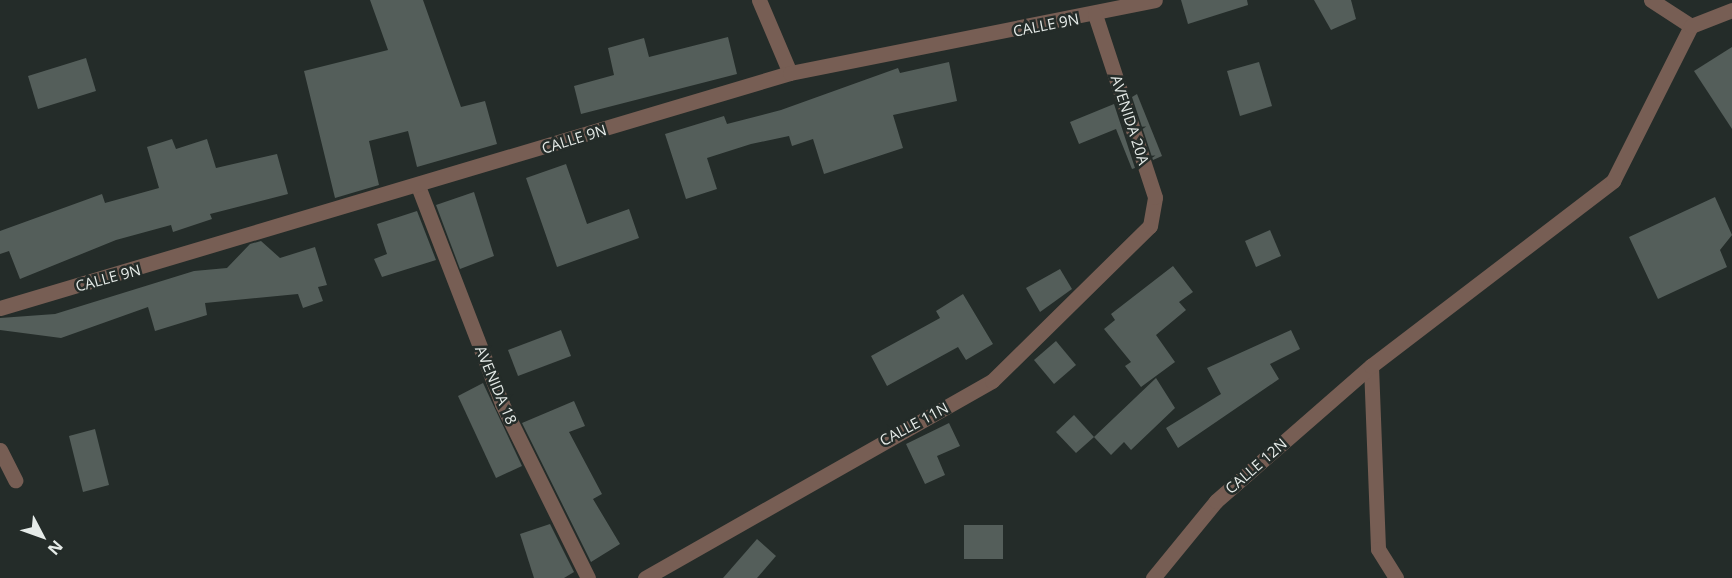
<!DOCTYPE html>
<style>
body{margin:0}
#map{position:relative;width:1732px;height:578px;overflow:hidden;background:#242c29;font-family:"Open Sans",sans-serif}
div>[style]{position:absolute}
.building>*{inset:0;background:#545e5a}
.minor>*{height:15px;margin:-7.5px;padding:0 7.5px;transform-origin:7.5px;border-radius:7.5px;background:#775e54}
span{translate:-50% -50%;white-space:nowrap;text-align:center;line-height:1.15;-webkit-text-stroke:5px #242c29;paint-order:stroke}
.street-label{font-size:15px;color:#e5ebe8}
.north{position:absolute;left:12px;top:506px;width:60px;height:60px;-webkit-text-stroke:4px #242c29;paint-order:stroke;rotate:131deg;font-size:16px;font-weight:700;line-height:24px;text-align:center;color:#e5ebe8}
.north::after{content:'';display:block;margin:auto;width:21px;height:27px;background:#e5ebe8;clip-path:polygon(50% 0,100% 100%,50% 72%,0 100%)}
</style>
<div id="map">
<div class="building">
<div style="clip-path:polygon(370px 0,423px 0,461px 107px,485px 101px,497px 144px,417px 167px,408px 131px,369px 141px,379px 185px,335px 198px,304px 71px,388px 50px)"></div>
<div style="clip-path:polygon(1181px 0,1247px 0,1248px 5px,1188px 24px)"></div>
<div style="clip-path:polygon(1314px 0,1351px 0,1356px 19px,1331px 30px)"></div>
<div style="clip-path:polygon(728px 37px,737px 74px,581px 114px,574px 86px,614px 75px,608px 48px,644px 38px,649px 57px)"></div>
<div style="clip-path:polygon(1732px 47px,1732px 129px,1694px 71px)"></div>
<div style="clip-path:polygon(86px 58px,96px 91px,38px 109px,28px 76px)"></div>
<div style="clip-path:polygon(949px 62px,957px 101px,893px 115px,903px 148px,824px 174px,813px 139px,792px 146px,789px 136px,751px 144px,707px 158px,717px 189px,686px 199px,665px 134px,724px 116px,727px 124px,781px 110px,898px 68px,900px 73px)"></div>
<div style="clip-path:polygon(1259px 62px,1272px 106px,1240px 116px,1227px 71px)"></div>
<div style="clip-path:polygon(1137px 94px,1162px 156px,1153px 160px,1132px 97px)"></div>
<div style="clip-path:polygon(1114px 104px,1135px 168px,1132px 169px,1116px 129px,1079px 144px,1070px 122px)"></div>
<div style="clip-path:polygon(172px 139px,176px 149px,207px 139px,216px 168px,277px 154px,288px 194px,210px 214px,212px 219px,173px 232px,171px 225px,116px 240px,20px 279px,9px 251px,0 254px,0 231px,102px 194px,105px 203px,159px 188px,147px 147px)"></div>
<div style="clip-path:polygon(566px 164px,587px 224px,629px 209px,639px 238px,557px 267px,526px 178px)"></div>
<div style="clip-path:polygon(474px 192px,494px 256px,460px 269px,436px 205px)"></div>
<div style="clip-path:polygon(1715px 197px,1732px 235px,1720px 250px,1727px 267px,1658px 299px,1629px 237px)"></div>
<div style="clip-path:polygon(417px 211px,436px 260px,382px 277px,374px 259px,387px 254px,377px 224px)"></div>
<div style="clip-path:polygon(1270px 230px,1281px 256px,1256px 267px,1245px 241px)"></div>
<div style="clip-path:polygon(261px 241px,280px 258px,315px 247px,327px 285px,318px 287px,323px 301px,303px 308px,298px 294px,205px 303px,207px 315px,155px 331px,148px 307px,61px 338px,0 330px,0 318px,55px 314px,194px 271px,227px 268px,250px 244px)"></div>
<div style="clip-path:polygon(1173px 266px,1193px 292px,1179px 302px,1186px 310px,1156px 335px,1175px 362px,1141px 387px,1125px 366px,1131px 362px,1104px 329px,1115px 320px,1111px 314px)"></div>
<div style="clip-path:polygon(1060px 269px,1072px 289px,1040px 312px,1026px 288px)"></div>
<div style="clip-path:polygon(963px 294px,993px 344px,966px 360px,958px 347px,887px 386px,871px 356px,940px 318px,936px 311px)"></div>
<div style="clip-path:polygon(561px 330px,571px 356px,518px 376px,508px 350px)"></div>
<div style="clip-path:polygon(1291px 330px,1300px 349px,1270px 364px,1279px 379px,1178px 448px,1166px 428px,1221px 394px,1207px 368px)"></div>
<div style="clip-path:polygon(1056px 341px,1076px 365px,1054px 384px,1034px 360px)"></div>
<div style="clip-path:polygon(1156px 378px,1175px 408px,1131px 450px,1124px 442px,1111px 455px,1094px 437px)"></div>
<div style="clip-path:polygon(483px 383px,522px 466px,496px 478px,458px 396px)"></div>
<div style="clip-path:polygon(574px 401px,585px 426px,569px 432px,602px 494px,593px 499px,620px 544px,591px 562px,522px 423px)"></div>
<div style="clip-path:polygon(1074px 415px,1094px 437px,1076px 453px,1056px 432px)"></div>
<div style="clip-path:polygon(949px 423px,960px 446px,937px 456px,945px 475px,925px 484px,906px 444px)"></div>
<div style="clip-path:polygon(95px 429px,109px 485px,83px 492px,69px 436px)"></div>
<div style="clip-path:polygon(550px 524px,574px 572px,564px 578px,534px 578px,520px 534px)"></div>
<div style="clip-path:polygon(964px 525px,1003px 525px,1003px 559px,964px 559px)"></div>
<div style="clip-path:polygon(757px 539px,776px 556px,757px 578px,723px 578px)"></div>
</div>
<div class="minor">
<div style="left:759px;top:0;width:79px;rotate:67deg"></div>
<div style="left:1651px;top:0;width:48px;rotate:33deg"></div>
<div style="left:418px;top:186px;width:234px;rotate:68.9deg"></div>
<div style="left:502px;top:404px;width:194px;rotate:63.7deg"></div>
<div style="left:0;top:308px;width:824px;rotate:-16.57deg"></div>
<div style="left:790px;top:73px;width:372px;rotate:-11.3deg"></div>
<div style="left:1371px;top:366px;width:183px;rotate:87.8deg"></div>
<div style="left:1378px;top:549px;width:34px;rotate:58deg"></div>
<div style="left:0;top:450px;width:34px;rotate:63deg"></div>
<div style="left:645px;top:578px;width:399px;rotate:-29.6deg"></div>
<div style="left:992px;top:381px;width:221px;rotate:-44.5deg"></div>
<div style="left:1150px;top:226px;width:29px;rotate:-80deg"></div>
<div style="left:1155px;top:197px;width:192px;rotate:-108.2deg"></div>
<div style="left:1153px;top:578px;width:99px;rotate:-50.7deg"></div>
<div style="left:1216px;top:501px;width:206px;rotate:-41.1deg"></div>
<div style="left:1371px;top:366px;width:305px;rotate:-37.4deg"></div>
<div style="left:1613px;top:181px;width:174px;rotate:-63.3deg"></div>
<div style="left:1691px;top:26px;width:44px;rotate:-21.3deg"></div>
</div>
<div class="street-label">
<span style="left:1046px;top:25px;rotate:-11deg">CALLE 9N</span>
<span style="left:1130px;top:120px;rotate:72deg">AVENIDA 20A</span>
<span style="left:574px;top:139px;rotate:-17deg">CALLE 9N</span>
<span style="left:108px;top:278px;rotate:-15deg">CALLE 9N</span>
<span style="left:496px;top:385px;rotate:67deg">AVENIDA 18</span>
<span style="left:914px;top:424px;rotate:-28deg">CALLE 11N</span>
<span style="left:1256px;top:466px;rotate:-41deg">CALLE 12N</span>
</div>
<div class="north">N</div>
</div>
